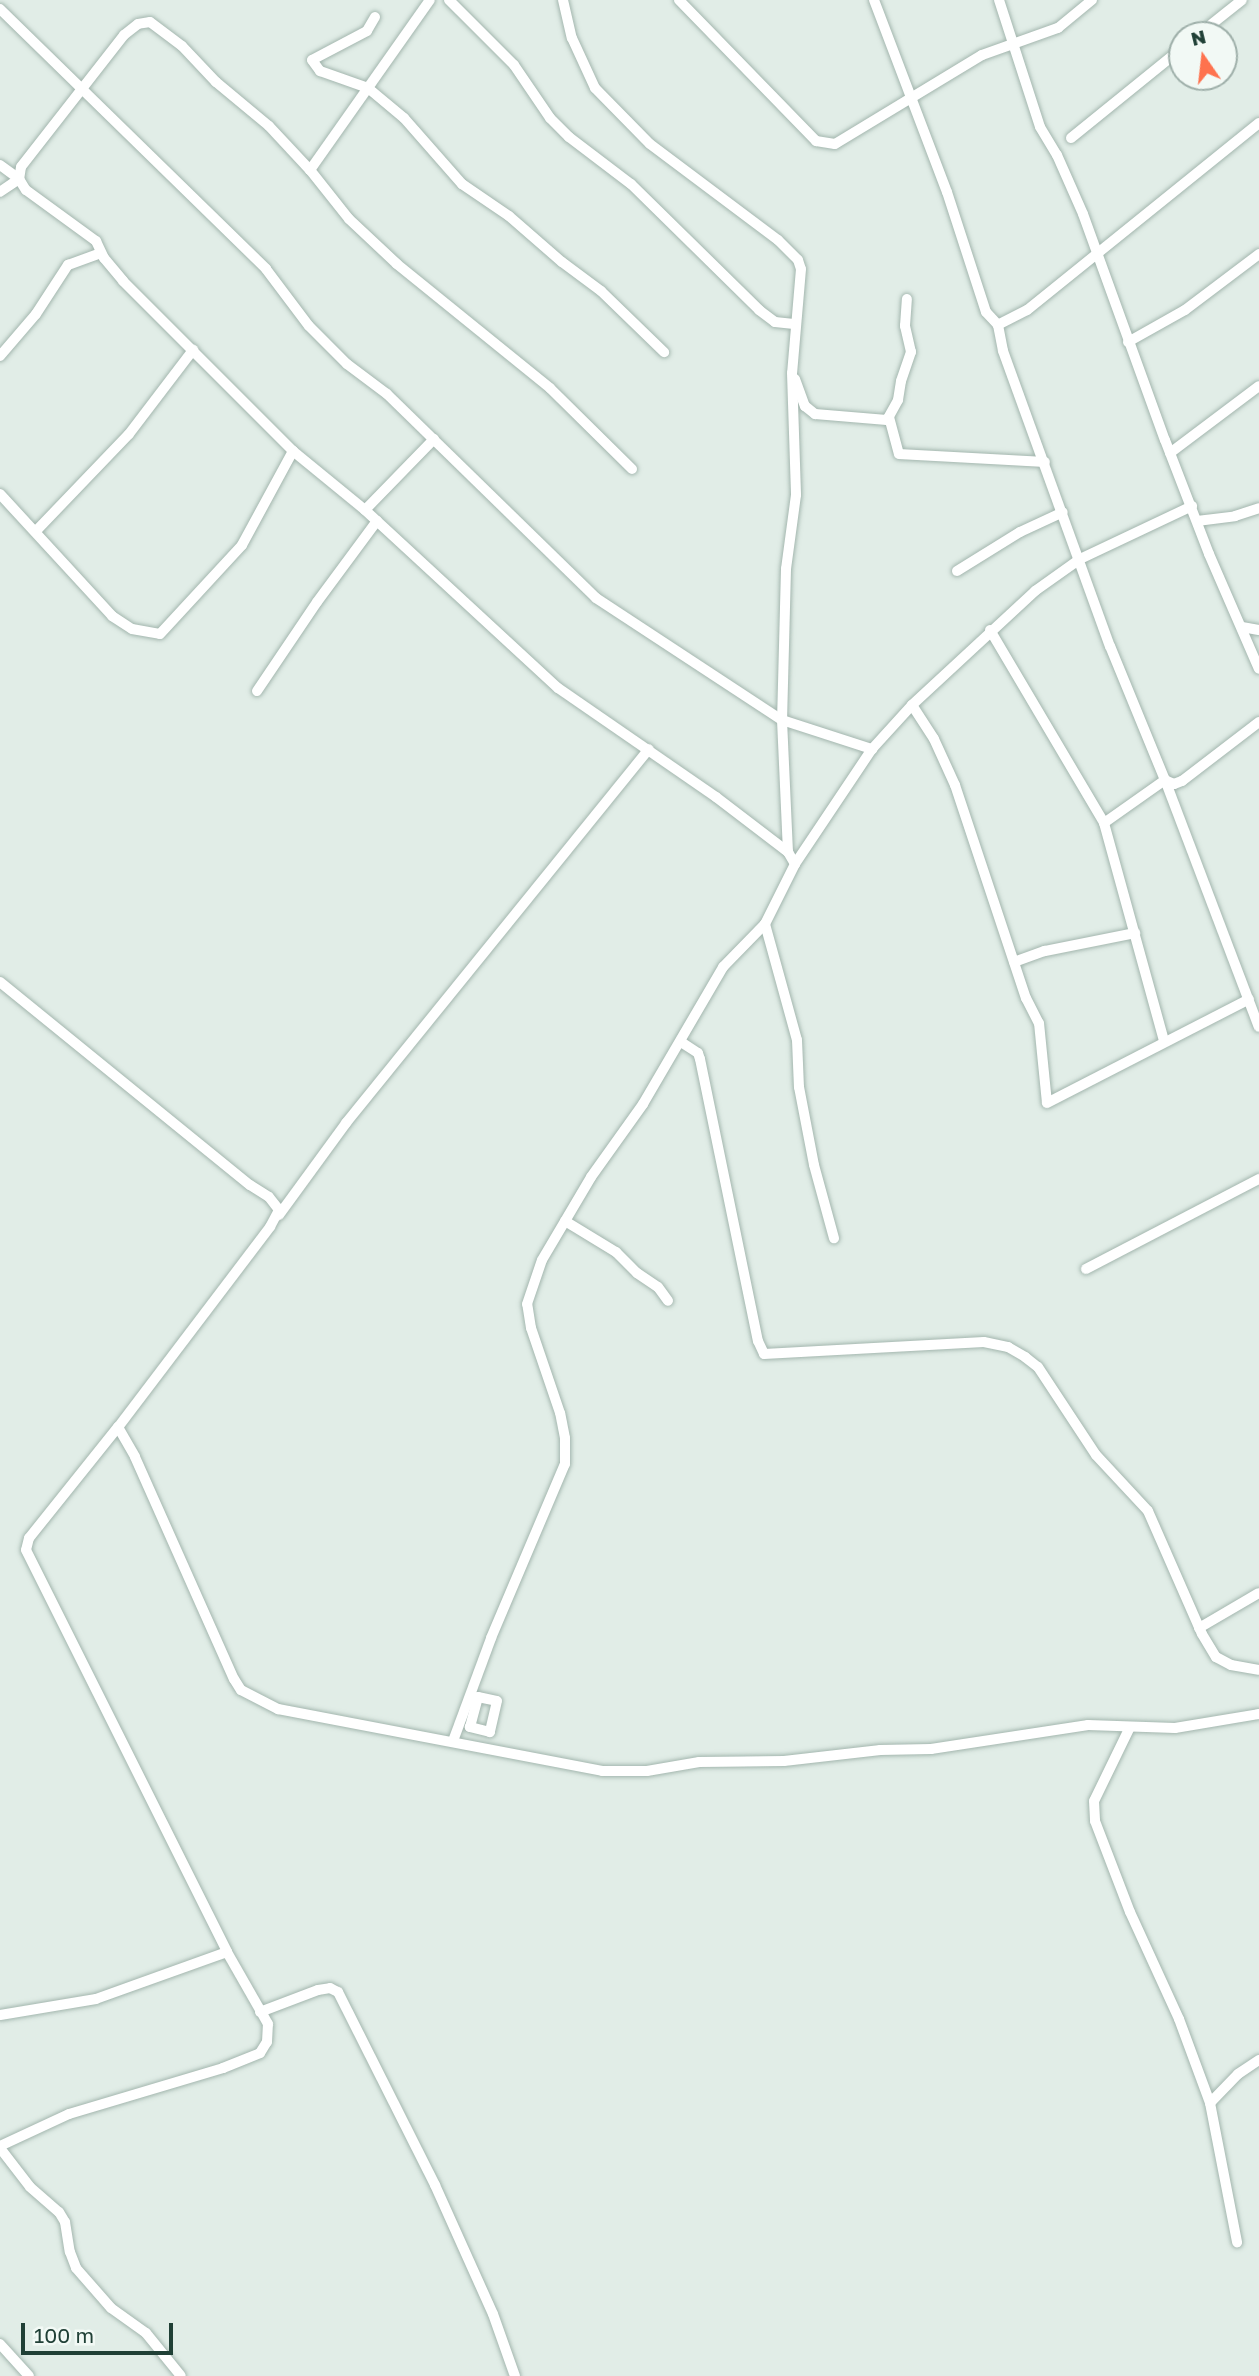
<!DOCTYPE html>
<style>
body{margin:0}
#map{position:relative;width:1259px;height:2376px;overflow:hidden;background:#e1ede7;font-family:"Golos Text",sans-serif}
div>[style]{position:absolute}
.roads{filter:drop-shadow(0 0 2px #a3b6ae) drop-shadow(0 0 2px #a3b6ae)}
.minor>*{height:10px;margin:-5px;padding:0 5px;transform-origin:5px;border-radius:5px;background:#fff}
span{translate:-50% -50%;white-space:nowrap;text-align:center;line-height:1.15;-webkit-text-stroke:6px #f2f9f5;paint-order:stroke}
.north{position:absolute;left:1168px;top:21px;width:70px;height:70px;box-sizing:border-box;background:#f2f9f5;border:2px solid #9eafa9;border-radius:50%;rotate:346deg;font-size:19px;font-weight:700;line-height:28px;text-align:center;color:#204036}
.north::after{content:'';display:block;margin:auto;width:24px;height:32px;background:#fe724e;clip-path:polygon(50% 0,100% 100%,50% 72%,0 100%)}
.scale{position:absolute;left:21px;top:2323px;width:152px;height:32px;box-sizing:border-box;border:4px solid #204036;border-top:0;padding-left:9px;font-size:21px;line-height:24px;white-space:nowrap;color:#204036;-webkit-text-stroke:5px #f2f9f5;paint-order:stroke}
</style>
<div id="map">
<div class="roads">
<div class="minor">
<div style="left:449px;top:0;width:92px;rotate:45deg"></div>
<div style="left:514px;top:65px;width:64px;rotate:55.8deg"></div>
<div style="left:550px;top:118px;width:27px;rotate:45deg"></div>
<div style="left:569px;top:137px;width:78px;rotate:37.2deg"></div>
<div style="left:631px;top:184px;width:180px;rotate:44.5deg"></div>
<div style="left:759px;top:310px;width:20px;rotate:37deg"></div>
<div style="left:775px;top:322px;width:19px;rotate:6deg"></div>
<div style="left:563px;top:0;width:39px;rotate:77deg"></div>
<div style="left:572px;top:38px;width:55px;rotate:65.3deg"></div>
<div style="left:595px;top:88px;width:78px;rotate:45.5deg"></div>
<div style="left:650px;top:144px;width:160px;rotate:36.9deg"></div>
<div style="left:778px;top:240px;width:28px;rotate:45deg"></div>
<div style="left:798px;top:260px;width:9px;rotate:72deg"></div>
<div style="left:801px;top:269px;width:104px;rotate:94.9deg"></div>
<div style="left:792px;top:373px;width:122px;rotate:88.1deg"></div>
<div style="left:796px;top:495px;width:75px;rotate:97.7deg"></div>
<div style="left:786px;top:569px;width:151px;rotate:91.5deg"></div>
<div style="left:782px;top:720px;width:132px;rotate:87.4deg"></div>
<div style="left:679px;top:0;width:197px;rotate:45.8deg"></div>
<div style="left:816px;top:141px;width:19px;rotate:9deg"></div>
<div style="left:835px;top:144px;width:172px;rotate:-31.2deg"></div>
<div style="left:982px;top:55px;width:81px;rotate:-19.6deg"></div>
<div style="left:1058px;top:28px;width:44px;rotate:-39.5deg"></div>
<div style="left:874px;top:0;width:205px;rotate:69.2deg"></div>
<div style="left:947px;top:192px;width:126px;rotate:72deg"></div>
<div style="left:986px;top:312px;width:18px;rotate:47deg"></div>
<div style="left:999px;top:0;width:133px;rotate:72.1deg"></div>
<div style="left:1040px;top:127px;width:33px;rotate:59deg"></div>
<div style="left:1057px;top:155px;width:64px;rotate:66.2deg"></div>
<div style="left:1083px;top:214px;width:240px;rotate:70.1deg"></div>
<div style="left:1165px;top:440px;width:122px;rotate:68.9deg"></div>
<div style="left:1209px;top:554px;width:125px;rotate:66.5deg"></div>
<div style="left:0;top:9px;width:372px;rotate:44.3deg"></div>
<div style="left:266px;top:269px;width:71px;rotate:53deg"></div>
<div style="left:309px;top:326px;width:54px;rotate:45deg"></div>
<div style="left:347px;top:364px;width:50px;rotate:36.9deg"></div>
<div style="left:387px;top:394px;width:292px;rotate:44.3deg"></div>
<div style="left:596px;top:598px;width:222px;rotate:33.3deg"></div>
<div style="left:782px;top:720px;width:95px;rotate:17.9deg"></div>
<div style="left:375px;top:17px;width:16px;rotate:120deg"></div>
<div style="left:367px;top:31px;width:62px;rotate:152.2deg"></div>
<div style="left:312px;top:60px;width:14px;rotate:54deg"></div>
<div style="left:320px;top:71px;width:51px;rotate:19.5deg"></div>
<div style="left:368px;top:88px;width:47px;rotate:39.8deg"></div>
<div style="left:404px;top:118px;width:88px;rotate:48.7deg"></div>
<div style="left:462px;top:184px;width:57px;rotate:34.2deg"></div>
<div style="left:509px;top:216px;width:70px;rotate:41deg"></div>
<div style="left:562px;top:262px;width:49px;rotate:36.6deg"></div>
<div style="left:601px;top:291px;width:88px;rotate:44.1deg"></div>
<div style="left:1198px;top:35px;width:56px;rotate:-38.5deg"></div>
<div style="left:1259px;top:123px;width:298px;rotate:141.1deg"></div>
<div style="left:1027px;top:310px;width:33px;rotate:153deg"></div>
<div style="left:998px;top:325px;width:26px;rotate:79deg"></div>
<div style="left:1003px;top:351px;width:314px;rotate:70.1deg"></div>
<div style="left:1110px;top:646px;width:145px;rotate:67.7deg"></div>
<div style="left:1165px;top:780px;width:10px;rotate:24deg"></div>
<div style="left:1174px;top:784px;width:9px;rotate:-21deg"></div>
<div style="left:1182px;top:781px;width:97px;rotate:-37.5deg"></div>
<div style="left:1071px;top:138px;width:143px;rotate:-39deg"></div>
<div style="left:0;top:165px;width:24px;rotate:36deg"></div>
<div style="left:19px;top:179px;width:23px;rotate:146deg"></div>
<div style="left:310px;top:170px;width:208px;rotate:-54.8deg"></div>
<div style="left:1128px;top:342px;width:65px;rotate:-29.3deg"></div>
<div style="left:1185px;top:310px;width:93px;rotate:-37.1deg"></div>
<div style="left:0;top:356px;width:55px;rotate:-49.4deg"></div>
<div style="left:36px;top:314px;width:59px;rotate:-56.9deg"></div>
<div style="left:68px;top:265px;width:35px;rotate:-20deg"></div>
<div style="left:795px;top:379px;width:29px;rotate:70deg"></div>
<div style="left:805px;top:406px;width:13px;rotate:39deg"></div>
<div style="left:815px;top:414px;width:72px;rotate:4.8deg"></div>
<div style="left:887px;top:420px;width:23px;rotate:-61deg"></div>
<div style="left:898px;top:400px;width:19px;rotate:-81deg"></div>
<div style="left:901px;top:381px;width:31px;rotate:-71deg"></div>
<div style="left:911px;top:352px;width:27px;rotate:-103deg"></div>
<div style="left:905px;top:326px;width:27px;rotate:-86deg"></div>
<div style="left:889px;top:417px;width:38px;rotate:75deg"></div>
<div style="left:899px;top:454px;width:146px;rotate:3.1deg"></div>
<div style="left:1170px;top:453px;width:111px;rotate:-37deg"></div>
<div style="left:632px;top:469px;width:115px;rotate:-135.4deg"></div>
<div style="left:550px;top:388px;width:197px;rotate:-141deg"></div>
<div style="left:397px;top:264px;width:66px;rotate:-136.8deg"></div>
<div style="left:349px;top:219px;width:63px;rotate:-128.5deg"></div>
<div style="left:310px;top:170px;width:60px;rotate:-133deg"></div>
<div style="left:269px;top:126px;width:69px;rotate:-140.3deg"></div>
<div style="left:216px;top:82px;width:50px;rotate:-133.4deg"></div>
<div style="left:182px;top:46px;width:40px;rotate:-143deg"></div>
<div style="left:150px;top:22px;width:12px;rotate:171deg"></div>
<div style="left:138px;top:24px;width:18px;rotate:142deg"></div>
<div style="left:124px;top:35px;width:167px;rotate:128deg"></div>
<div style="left:21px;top:167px;width:12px;rotate:99deg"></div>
<div style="left:19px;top:179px;width:13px;rotate:58deg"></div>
<div style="left:26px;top:190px;width:87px;rotate:36.1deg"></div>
<div style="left:96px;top:241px;width:19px;rotate:65deg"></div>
<div style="left:104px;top:258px;width:30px;rotate:50deg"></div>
<div style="left:123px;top:281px;width:240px;rotate:45deg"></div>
<div style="left:293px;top:451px;width:93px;rotate:39.3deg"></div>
<div style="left:365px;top:510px;width:263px;rotate:42.7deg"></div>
<div style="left:558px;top:688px;width:192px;rotate:34.6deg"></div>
<div style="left:716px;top:797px;width:91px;rotate:37.4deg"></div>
<div style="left:788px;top:852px;width:14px;rotate:60deg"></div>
<div style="left:0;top:494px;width:166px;rotate:47.4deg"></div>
<div style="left:112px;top:616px;width:24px;rotate:33deg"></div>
<div style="left:132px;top:629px;width:28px;rotate:10deg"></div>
<div style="left:160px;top:634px;width:121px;rotate:-47.3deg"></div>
<div style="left:242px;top:545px;width:107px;rotate:-61.5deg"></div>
<div style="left:365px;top:510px;width:99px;rotate:-45.8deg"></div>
<div style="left:1197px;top:521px;width:38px;rotate:-7deg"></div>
<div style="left:1235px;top:516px;width:25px;rotate:-18deg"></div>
<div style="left:36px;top:531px;width:134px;rotate:-46.2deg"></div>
<div style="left:129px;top:434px;width:106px;rotate:-52.7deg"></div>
<div style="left:957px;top:571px;width:74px;rotate:-31.8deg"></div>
<div style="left:1020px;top:532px;width:47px;rotate:-24.9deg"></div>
<div style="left:1242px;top:627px;width:17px;rotate:10deg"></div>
<div style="left:990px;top:630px;width:224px;rotate:59.4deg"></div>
<div style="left:1104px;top:823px;width:226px;rotate:74.6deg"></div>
<div style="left:257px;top:691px;width:107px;rotate:-56deg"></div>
<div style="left:317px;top:602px;width:101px;rotate:-53.5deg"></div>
<div style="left:912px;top:705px;width:40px;rotate:57.1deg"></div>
<div style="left:934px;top:739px;width:51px;rotate:65.5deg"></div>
<div style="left:955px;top:785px;width:225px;rotate:71.6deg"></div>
<div style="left:1026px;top:998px;width:28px;rotate:63deg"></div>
<div style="left:1039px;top:1023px;width:80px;rotate:84.3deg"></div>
<div style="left:1047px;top:1103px;width:227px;rotate:-27.2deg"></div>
<div style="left:1104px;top:823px;width:75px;rotate:-35.2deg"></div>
<div style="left:1165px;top:780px;width:264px;rotate:69.2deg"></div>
<div style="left:765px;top:924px;width:120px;rotate:74.6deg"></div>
<div style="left:797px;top:1040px;width:47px;rotate:87.6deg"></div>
<div style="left:799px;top:1087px;width:79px;rotate:79.1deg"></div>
<div style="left:814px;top:1165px;width:76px;rotate:74.7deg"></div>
<div style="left:1014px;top:962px;width:33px;rotate:-20deg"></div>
<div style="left:1045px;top:951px;width:92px;rotate:-11.3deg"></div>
<div style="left:0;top:982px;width:322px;rotate:39.1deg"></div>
<div style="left:250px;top:1185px;width:22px;rotate:32deg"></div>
<div style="left:269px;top:1197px;width:16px;rotate:52deg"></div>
<div style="left:279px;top:1210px;width:19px;rotate:118deg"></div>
<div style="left:270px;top:1227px;width:251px;rotate:127.2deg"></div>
<div style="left:118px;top:1427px;width:142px;rotate:128.7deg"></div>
<div style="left:29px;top:1538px;width:12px;rotate:104deg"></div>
<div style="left:26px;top:1550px;width:449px;rotate:63.4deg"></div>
<div style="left:227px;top:1952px;width:139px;rotate:160.3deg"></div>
<div style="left:96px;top:1999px;width:97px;rotate:170.5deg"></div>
<div style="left:681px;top:1042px;width:20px;rotate:33deg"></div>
<div style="left:698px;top:1053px;width:6px;rotate:72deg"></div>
<div style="left:700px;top:1059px;width:288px;rotate:78.4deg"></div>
<div style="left:758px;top:1341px;width:14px;rotate:65deg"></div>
<div style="left:764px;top:1354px;width:220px;rotate:-3.1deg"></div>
<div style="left:984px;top:1342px;width:25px;rotate:12deg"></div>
<div style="left:1008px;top:1347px;width:20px;rotate:30deg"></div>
<div style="left:1025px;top:1357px;width:16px;rotate:38deg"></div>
<div style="left:1038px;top:1367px;width:105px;rotate:56.6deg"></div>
<div style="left:1096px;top:1455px;width:76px;rotate:47.1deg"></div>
<div style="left:1148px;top:1511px;width:134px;rotate:66.3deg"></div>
<div style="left:1202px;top:1634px;width:27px;rotate:59deg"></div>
<div style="left:1216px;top:1657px;width:17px;rotate:28deg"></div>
<div style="left:1231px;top:1665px;width:28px;rotate:10deg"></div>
<div style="left:279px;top:1215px;width:114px;rotate:-53.9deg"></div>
<div style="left:346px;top:1123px;width:481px;rotate:-51deg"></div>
<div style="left:565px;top:1221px;width:60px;rotate:31.3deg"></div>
<div style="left:616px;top:1252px;width:30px;rotate:45deg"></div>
<div style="left:637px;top:1273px;width:25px;rotate:34deg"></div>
<div style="left:658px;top:1287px;width:17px;rotate:54deg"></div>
<div style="left:1086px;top:1269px;width:195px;rotate:-27.5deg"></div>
<div style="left:118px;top:1427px;width:34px;rotate:60deg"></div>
<div style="left:135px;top:1457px;width:243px;rotate:66deg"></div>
<div style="left:234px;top:1679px;width:13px;rotate:58deg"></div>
<div style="left:241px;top:1690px;width:42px;rotate:27.2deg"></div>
<div style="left:278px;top:1709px;width:330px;rotate:10.8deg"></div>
<div style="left:602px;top:1771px;width:45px"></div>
<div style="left:647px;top:1771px;width:53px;rotate:-9.8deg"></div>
<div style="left:699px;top:1762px;width:85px;rotate:-0.7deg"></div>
<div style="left:784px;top:1761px;width:97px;rotate:-6.5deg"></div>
<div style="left:880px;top:1750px;width:51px;rotate:-1.1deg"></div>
<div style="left:931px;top:1749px;width:159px;rotate:-8.7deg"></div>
<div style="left:1088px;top:1725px;width:87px;rotate:2deg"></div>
<div style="left:1175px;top:1728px;width:85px;rotate:-9.5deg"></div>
<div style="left:1199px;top:1628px;width:69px;rotate:-30.3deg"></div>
<div style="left:478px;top:1697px;width:19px;rotate:12deg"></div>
<div style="left:497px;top:1701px;width:32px;rotate:103deg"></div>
<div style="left:490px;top:1732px;width:21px;rotate:-166deg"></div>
<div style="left:470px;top:1727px;width:31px;rotate:-75deg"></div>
<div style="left:1130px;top:1727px;width:82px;rotate:115.9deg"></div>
<div style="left:1094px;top:1801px;width:20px;rotate:87deg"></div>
<div style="left:1095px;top:1821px;width:97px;rotate:69deg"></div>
<div style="left:1130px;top:1912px;width:118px;rotate:65.4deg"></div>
<div style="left:1179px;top:2019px;width:90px;rotate:69.7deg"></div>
<div style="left:1210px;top:2103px;width:142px;rotate:79deg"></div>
<div style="left:453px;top:1741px;width:110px;rotate:-69.7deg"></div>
<div style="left:491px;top:1638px;width:189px;rotate:-67deg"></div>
<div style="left:565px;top:1464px;width:26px;rotate:-90deg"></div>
<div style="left:565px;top:1438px;width:25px;rotate:-101deg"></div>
<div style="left:560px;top:1413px;width:90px;rotate:-108.8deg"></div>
<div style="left:531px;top:1328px;width:24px;rotate:-99deg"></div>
<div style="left:527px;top:1304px;width:46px;rotate:-71.2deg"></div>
<div style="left:542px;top:1260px;width:96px;rotate:-59.4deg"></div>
<div style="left:591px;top:1177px;width:90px;rotate:-54.5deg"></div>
<div style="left:643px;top:1104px;width:159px;rotate:-59.7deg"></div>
<div style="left:723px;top:967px;width:60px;rotate:-45.7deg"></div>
<div style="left:765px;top:924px;width:67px;rotate:-63.4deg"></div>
<div style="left:795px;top:864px;width:138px;rotate:-56.2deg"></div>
<div style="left:872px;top:749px;width:59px;rotate:-47.7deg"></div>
<div style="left:912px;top:705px;width:168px;rotate:-42.8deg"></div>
<div style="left:1035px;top:591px;width:55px;rotate:-35.4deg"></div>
<div style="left:1080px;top:559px;width:124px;rotate:-25.3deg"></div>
<div style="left:260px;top:2012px;width:62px;rotate:-20.8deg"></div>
<div style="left:318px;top:1990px;width:12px;rotate:-9deg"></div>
<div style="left:330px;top:1988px;width:9px;rotate:27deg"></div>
<div style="left:338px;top:1992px;width:216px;rotate:63.3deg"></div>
<div style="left:435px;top:2185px;width:141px;rotate:65.8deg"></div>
<div style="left:493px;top:2314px;width:66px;rotate:70.5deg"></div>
<div style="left:1210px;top:2103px;width:40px;rotate:-46deg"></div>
<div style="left:1238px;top:2074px;width:25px;rotate:-34deg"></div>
<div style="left:0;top:2146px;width:76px;rotate:-24.9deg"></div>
<div style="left:69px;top:2114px;width:161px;rotate:-16.6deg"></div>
<div style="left:223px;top:2068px;width:40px;rotate:-22deg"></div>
<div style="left:260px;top:2053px;width:13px;rotate:-58deg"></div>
<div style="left:267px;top:2042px;width:18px;rotate:-87deg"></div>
<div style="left:268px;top:2024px;width:83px;rotate:-119.7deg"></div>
<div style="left:0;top:2148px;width:49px;rotate:52.4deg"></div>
<div style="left:30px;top:2187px;width:38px;rotate:41deg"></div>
<div style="left:59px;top:2212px;width:12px;rotate:59deg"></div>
<div style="left:65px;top:2222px;width:30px;rotate:81deg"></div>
<div style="left:70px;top:2252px;width:17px;rotate:69deg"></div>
<div style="left:76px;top:2268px;width:53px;rotate:48.8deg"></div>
<div style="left:111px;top:2308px;width:43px;rotate:35.5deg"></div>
<div style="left:146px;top:2333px;width:55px;rotate:50.9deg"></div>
<div style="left:0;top:2344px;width:43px;rotate:47.8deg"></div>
</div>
</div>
<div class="north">N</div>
<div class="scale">100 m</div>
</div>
